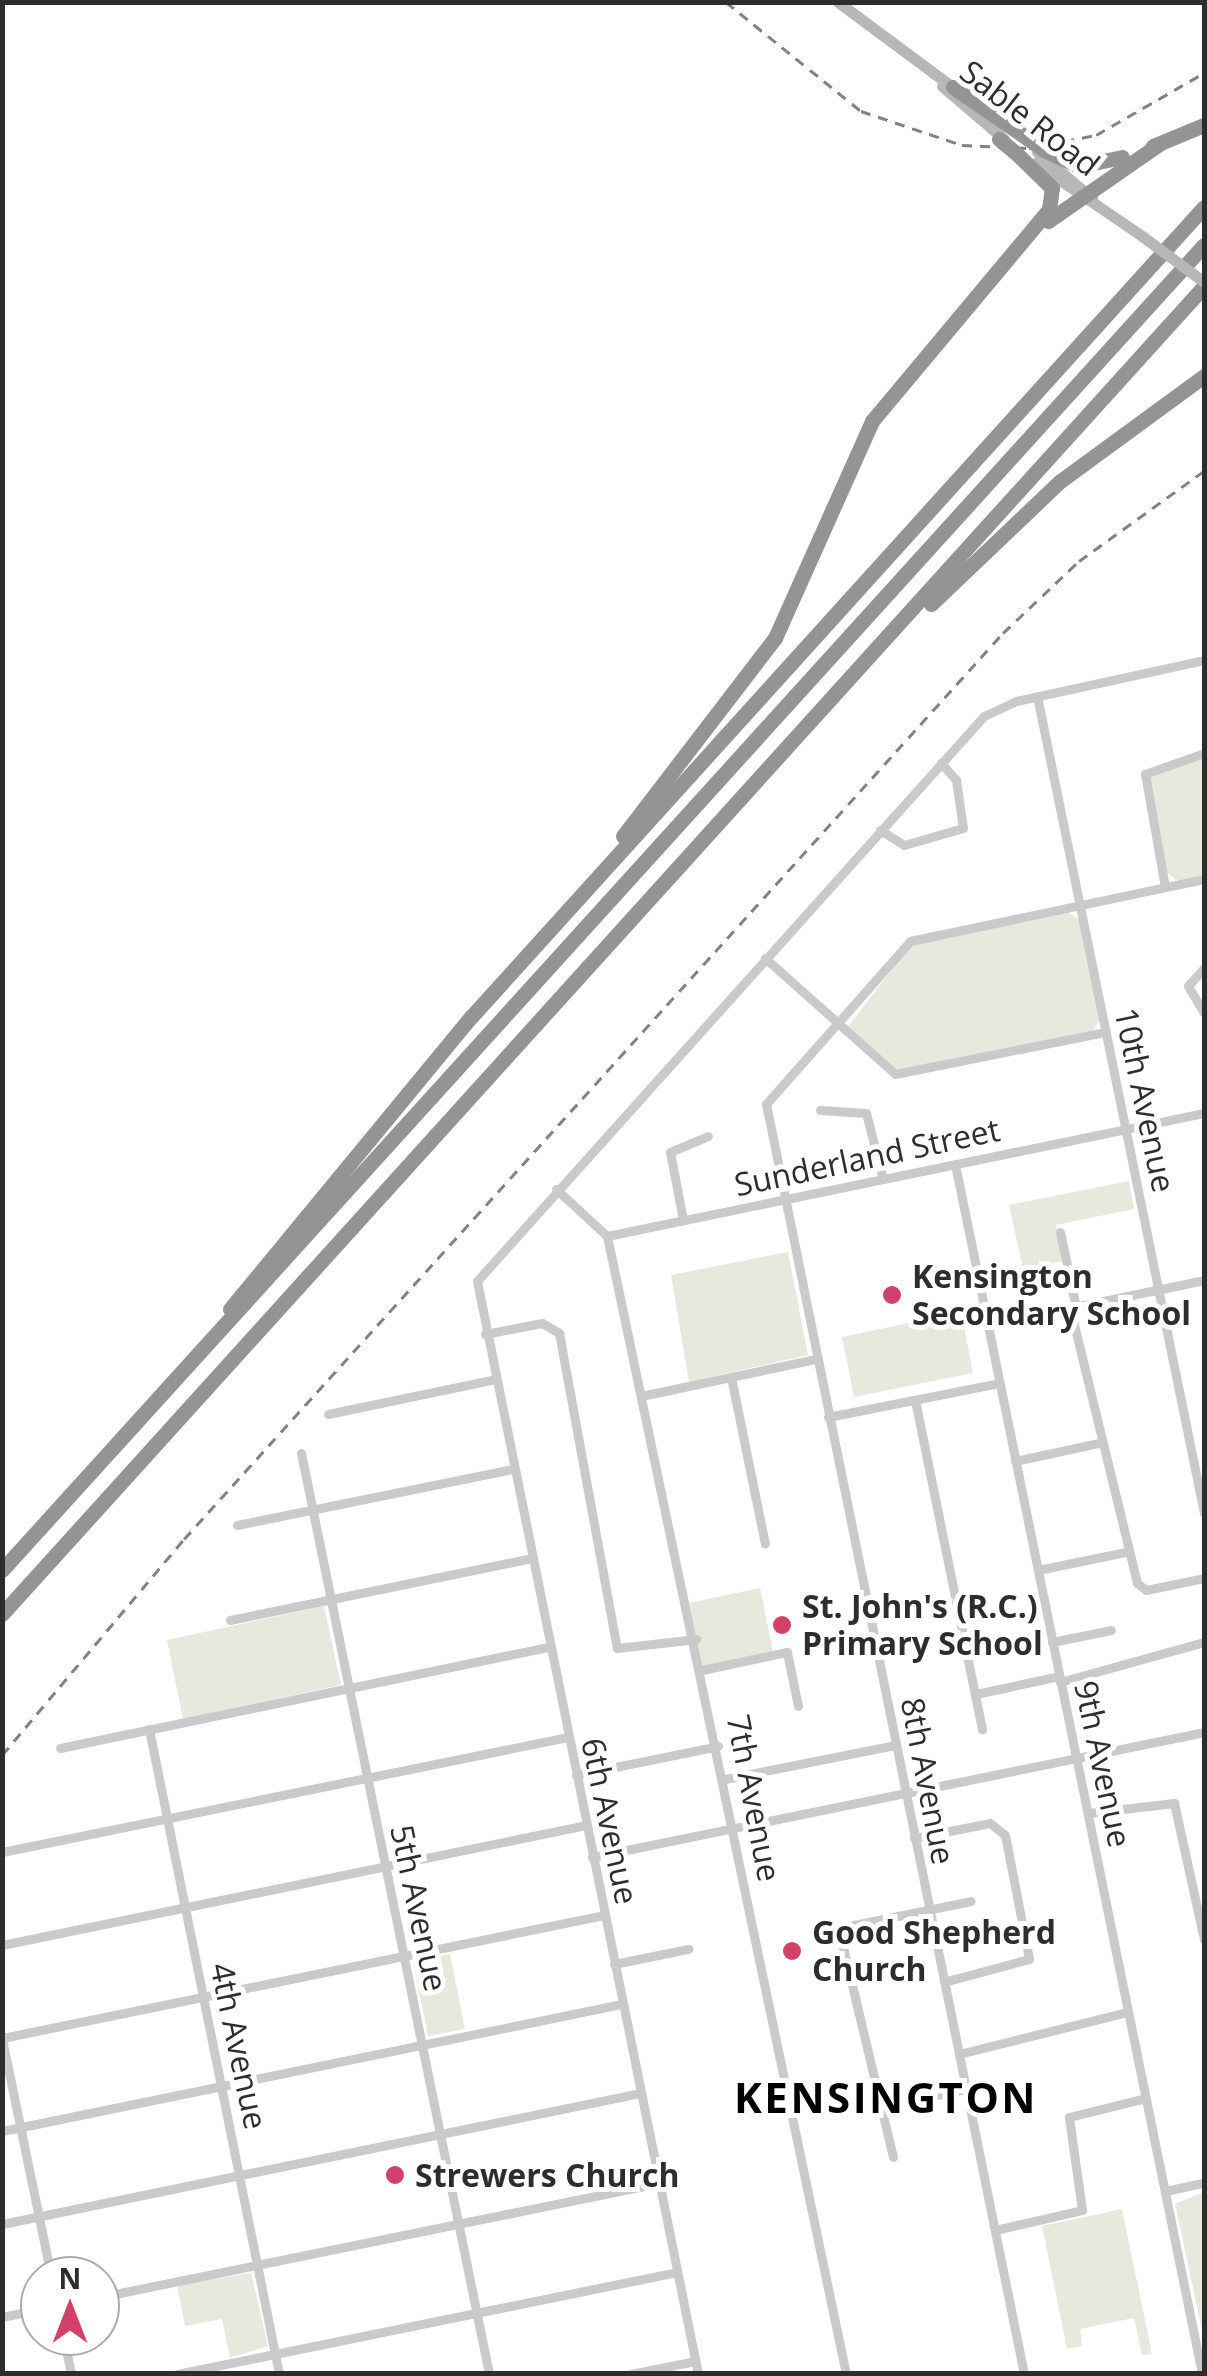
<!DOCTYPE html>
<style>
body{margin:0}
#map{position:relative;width:1207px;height:2376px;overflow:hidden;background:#fff;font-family:"Open Sans",sans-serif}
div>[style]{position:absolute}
.green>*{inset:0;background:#e6e9dc}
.street>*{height:9px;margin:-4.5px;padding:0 4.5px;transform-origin:4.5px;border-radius:4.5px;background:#cacaca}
.secondary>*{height:11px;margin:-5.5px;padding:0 5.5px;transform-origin:5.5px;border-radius:5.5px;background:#b7b7b7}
.highway>*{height:15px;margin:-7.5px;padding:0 7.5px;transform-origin:7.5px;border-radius:7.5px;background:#949494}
.rail>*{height:2.5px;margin-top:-1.25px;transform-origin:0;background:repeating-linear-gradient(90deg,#828282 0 10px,transparent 0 18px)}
.secondary-bridge>*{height:11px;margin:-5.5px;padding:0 5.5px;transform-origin:5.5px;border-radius:5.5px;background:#b7b7b7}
.highway-bridge>*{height:15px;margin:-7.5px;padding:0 7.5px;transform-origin:7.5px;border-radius:7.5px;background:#949494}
.dots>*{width:28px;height:28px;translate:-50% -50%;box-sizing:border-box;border:5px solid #fff;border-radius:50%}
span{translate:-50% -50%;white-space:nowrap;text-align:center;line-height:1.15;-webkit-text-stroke:10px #fff;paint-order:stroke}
.street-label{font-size:32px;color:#2d2d2d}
.poi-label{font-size:32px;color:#2d2d2d;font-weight:700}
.left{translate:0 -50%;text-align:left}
.district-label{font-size:42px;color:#000;font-weight:700;letter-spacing:2.5px}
.frame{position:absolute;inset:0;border:5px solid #2d2d2d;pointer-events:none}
.north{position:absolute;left:20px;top:2256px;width:100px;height:100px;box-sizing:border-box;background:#fff;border:2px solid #ababab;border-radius:50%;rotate:0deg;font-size:28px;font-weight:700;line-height:40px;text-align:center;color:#2d2d2d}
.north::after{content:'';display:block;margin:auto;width:35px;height:45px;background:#d3416b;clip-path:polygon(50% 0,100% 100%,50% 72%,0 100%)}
</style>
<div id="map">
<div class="green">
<div style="clip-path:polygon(1204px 757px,1204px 876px,1179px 882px,1167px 873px,1148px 779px)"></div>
<div style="clip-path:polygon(1067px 912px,1079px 919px,1100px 1020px,1091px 1033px,896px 1071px,847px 1028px,912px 944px)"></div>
<div style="clip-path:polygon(1129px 1181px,1134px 1209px,1056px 1225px,1063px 1261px,1023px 1269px,1009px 1205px)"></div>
<div style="clip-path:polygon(788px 1252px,808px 1355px,689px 1382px,671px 1275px)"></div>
<div style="clip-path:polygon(961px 1312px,973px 1373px,854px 1397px,842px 1337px)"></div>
<div style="clip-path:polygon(760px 1588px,774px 1656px,702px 1670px,689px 1603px)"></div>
<div style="clip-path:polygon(324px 1606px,341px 1685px,183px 1719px,167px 1640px)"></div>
<div style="clip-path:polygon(450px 1954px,465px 2029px,428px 2036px,413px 1961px)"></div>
<div style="clip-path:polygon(1204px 2192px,1204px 2339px,1175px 2204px)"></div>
<div style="clip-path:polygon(1122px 2209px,1152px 2354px,1142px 2355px,1134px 2318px,1080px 2329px,1082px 2346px,1067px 2349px,1042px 2226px)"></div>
<div style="clip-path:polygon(251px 2273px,268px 2346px,230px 2358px,222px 2319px,185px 2326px,177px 2285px)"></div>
</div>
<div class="street">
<div style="left:1037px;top:696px;width:834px;rotate:78.45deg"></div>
<div style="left:880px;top:830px;width:28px;rotate:32deg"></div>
<div style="left:904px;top:845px;width:61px;rotate:-16.1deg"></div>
<div style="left:963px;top:828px;width:49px;rotate:-98.3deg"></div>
<div style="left:956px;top:780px;width:23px;rotate:-131deg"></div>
<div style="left:1165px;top:887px;width:115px;rotate:-100deg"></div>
<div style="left:1145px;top:774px;width:63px;rotate:-19.6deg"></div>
<div style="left:765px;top:958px;width:174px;rotate:41.7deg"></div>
<div style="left:895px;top:1074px;width:215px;rotate:-11.3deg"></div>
<div style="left:1204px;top:968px;width:24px;rotate:132deg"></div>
<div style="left:1188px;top:986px;width:31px;rotate:59deg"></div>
<div style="left:820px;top:1110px;width:46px;rotate:3.7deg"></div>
<div style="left:866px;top:1113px;width:68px;rotate:75.6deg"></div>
<div style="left:955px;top:1164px;width:1235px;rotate:78.46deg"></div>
<div style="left:556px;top:1189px;width:69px;rotate:42.7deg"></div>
<div style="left:607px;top:1236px;width:610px;rotate:-11.64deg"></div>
<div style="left:683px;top:1220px;width:69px;rotate:-100.8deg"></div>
<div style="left:670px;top:1152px;width:41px;rotate:-22.8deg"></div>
<div style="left:1060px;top:1232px;width:77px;rotate:78deg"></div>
<div style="left:607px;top:1236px;width:1163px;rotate:78.14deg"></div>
<div style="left:1070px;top:1308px;width:283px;rotate:76.3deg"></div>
<div style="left:1137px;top:1583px;width:11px;rotate:38deg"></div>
<div style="left:1146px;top:1590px;width:59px;rotate:-11.7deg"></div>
<div style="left:987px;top:1325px;width:222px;rotate:-11.7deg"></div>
<div style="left:485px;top:1334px;width:58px;rotate:-10.9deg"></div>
<div style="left:542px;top:1323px;width:20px;rotate:30deg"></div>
<div style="left:559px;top:1333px;width:320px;rotate:79.6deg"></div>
<div style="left:617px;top:1648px;width:80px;rotate:-6.5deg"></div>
<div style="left:731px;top:1377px;width:170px;rotate:78.5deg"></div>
<div style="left:646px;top:1395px;width:174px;rotate:-12deg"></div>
<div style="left:915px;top:1400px;width:336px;rotate:78.5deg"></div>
<div style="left:328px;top:1414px;width:171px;rotate:-11.8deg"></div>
<div style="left:828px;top:1417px;width:174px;rotate:-11.2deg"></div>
<div style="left:301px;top:1453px;width:940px;rotate:78.46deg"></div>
<div style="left:1015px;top:1461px;width:86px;rotate:-12.1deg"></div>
<div style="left:237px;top:1525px;width:282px;rotate:-11.5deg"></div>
<div style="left:1038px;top:1570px;width:90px;rotate:-11.6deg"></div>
<div style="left:230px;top:1620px;width:307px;rotate:-11.6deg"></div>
<div style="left:1052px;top:1642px;width:60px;rotate:-11.5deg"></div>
<div style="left:702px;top:1670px;width:87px;rotate:-12deg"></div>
<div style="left:787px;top:1652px;width:55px;rotate:78.5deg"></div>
<div style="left:1060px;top:1682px;width:149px;rotate:-15.5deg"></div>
<div style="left:976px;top:1694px;width:85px;rotate:-12.2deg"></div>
<div style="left:149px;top:1729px;width:658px;rotate:78.6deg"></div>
<div style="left:60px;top:1748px;width:499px;rotate:-11.7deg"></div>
<div style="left:576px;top:1775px;width:145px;rotate:-11.5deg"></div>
<div style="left:725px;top:1779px;width:173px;rotate:-11.3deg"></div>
<div style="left:1088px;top:1813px;width:87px;rotate:-6.6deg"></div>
<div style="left:1174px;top:1803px;width:140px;rotate:77.6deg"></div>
<div style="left:914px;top:1838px;width:77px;rotate:-11.2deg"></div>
<div style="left:990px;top:1823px;width:19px;rotate:39deg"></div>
<div style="left:1005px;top:1835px;width:126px;rotate:79deg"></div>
<div style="left:1029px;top:1959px;width:88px;rotate:164.9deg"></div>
<div style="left:2px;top:1852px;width:578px;rotate:-11.49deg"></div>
<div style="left:592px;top:1857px;width:625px;rotate:-11.54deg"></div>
<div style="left:2px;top:1945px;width:596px;rotate:-11.61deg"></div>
<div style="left:614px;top:1964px;width:76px;rotate:-11.5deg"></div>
<div style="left:2px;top:2038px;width:614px;rotate:-11.55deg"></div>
<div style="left:2px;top:2039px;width:242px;rotate:78.3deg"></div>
<div style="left:959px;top:2054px;width:174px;rotate:-14deg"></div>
<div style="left:881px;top:2107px;width:87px;rotate:-12deg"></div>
<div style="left:2px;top:2131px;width:633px;rotate:-11.58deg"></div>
<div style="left:893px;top:2157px;width:225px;rotate:-103.4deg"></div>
<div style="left:841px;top:1938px;width:18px;rotate:-45deg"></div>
<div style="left:854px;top:1925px;width:119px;rotate:-11.6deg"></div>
<div style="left:1165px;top:2191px;width:40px;rotate:-12deg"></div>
<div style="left:2px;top:2224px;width:651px;rotate:-11.6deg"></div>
<div style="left:995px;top:2230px;width:89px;rotate:-12.9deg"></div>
<div style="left:1082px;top:2210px;width:94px;rotate:-98deg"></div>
<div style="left:1069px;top:2117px;width:79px;rotate:-13.9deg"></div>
<div style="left:100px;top:2297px;width:571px;rotate:-11.53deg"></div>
<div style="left:2px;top:2317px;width:39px;rotate:-12deg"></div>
<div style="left:63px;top:2336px;width:39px;rotate:78deg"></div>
<div style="left:177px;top:2374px;width:510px;rotate:-11.53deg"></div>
<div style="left:631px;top:2374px;width:65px;rotate:-11.5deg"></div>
<div style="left:698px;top:2374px;width:1115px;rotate:-101.43deg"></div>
<div style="left:477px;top:1281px;width:759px;rotate:-48.1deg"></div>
<div style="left:984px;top:716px;width:35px;rotate:-25deg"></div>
<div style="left:1016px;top:701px;width:192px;rotate:-12.3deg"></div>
<div style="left:1024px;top:2374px;width:1296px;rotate:-101.48deg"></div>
<div style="left:766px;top:1104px;width:217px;rotate:-48.5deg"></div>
<div style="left:910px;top:941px;width:300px;rotate:-11.9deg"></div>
</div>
<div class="secondary">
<div style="left:838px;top:2px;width:151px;rotate:36.6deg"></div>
<div style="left:942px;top:86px;width:82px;rotate:40.5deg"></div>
<div style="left:1037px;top:152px;width:72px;rotate:39.9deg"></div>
<div style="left:1035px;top:163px;width:130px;rotate:34.3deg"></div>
</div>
<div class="highway">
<div style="left:953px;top:87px;width:90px;rotate:34.6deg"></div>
<div style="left:1153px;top:146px;width:55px;rotate:-22.4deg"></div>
<div style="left:1044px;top:150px;width:38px;rotate:25deg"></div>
<div style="left:1079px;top:166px;width:44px;rotate:-11.8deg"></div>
<div style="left:1048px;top:221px;width:135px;rotate:-34.7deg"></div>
<div style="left:931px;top:604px;width:177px;rotate:-43.6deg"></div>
<div style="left:1059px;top:482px;width:180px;rotate:-36.2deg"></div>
<div style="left:623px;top:836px;width:250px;rotate:-52.5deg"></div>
<div style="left:775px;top:638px;width:238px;rotate:-65.9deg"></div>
<div style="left:872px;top:421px;width:276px;rotate:-50.1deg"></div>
<div style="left:1049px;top:209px;width:21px;rotate:-82deg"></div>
<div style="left:1052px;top:188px;width:49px;rotate:-135.8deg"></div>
<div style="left:230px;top:1309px;width:379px;rotate:-50.5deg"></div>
<div style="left:471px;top:1017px;width:1092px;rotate:-47.86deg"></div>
<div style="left:2px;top:1570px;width:1789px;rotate:-47.79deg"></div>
<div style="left:2px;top:1614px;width:1791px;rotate:-47.85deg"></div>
</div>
<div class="rail">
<div style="left:726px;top:2px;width:174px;rotate:38.9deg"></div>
<div style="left:861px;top:111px;width:107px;rotate:18.6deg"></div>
<div style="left:962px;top:145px;width:67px;rotate:2.6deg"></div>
<div style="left:1029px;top:148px;width:68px;rotate:-11deg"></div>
<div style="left:1096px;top:135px;width:125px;rotate:-29.9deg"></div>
<div style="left:2px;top:1755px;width:282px;rotate:-49.9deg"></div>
<div style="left:184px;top:1539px;width:1221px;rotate:-47.89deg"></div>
<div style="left:1003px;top:633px;width:105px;rotate:-43.5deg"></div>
<div style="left:1079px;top:561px;width:154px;rotate:-35.8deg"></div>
</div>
<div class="secondary-bridge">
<div style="left:1142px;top:236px;width:77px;rotate:36.6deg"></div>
</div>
<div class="highway-bridge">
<div style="left:1027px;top:138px;width:21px;rotate:35deg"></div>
<div style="left:999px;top:139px;width:23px;rotate:40deg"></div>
</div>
<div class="dots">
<div style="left:892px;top:1295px;background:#d3416b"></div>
<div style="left:782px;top:1625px;background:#d3416b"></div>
<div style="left:792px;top:1951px;background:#d3416b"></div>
<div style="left:395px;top:2175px;background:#d3416b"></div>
</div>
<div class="street-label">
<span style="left:1030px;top:118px;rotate:38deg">Sable Road</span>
<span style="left:1145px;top:1100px;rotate:78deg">10th Avenue</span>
<span style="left:867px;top:1157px;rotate:-12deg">Sunderland Street</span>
<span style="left:1103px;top:1764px;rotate:78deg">9th Avenue</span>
<span style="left:928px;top:1781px;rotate:79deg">8th Avenue</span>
<span style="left:754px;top:1798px;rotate:79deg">7th Avenue</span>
<span style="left:610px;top:1821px;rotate:78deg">6th Avenue</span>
<span style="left:419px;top:1908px;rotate:78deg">5th Avenue</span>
<span style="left:239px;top:2046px;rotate:78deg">4th Avenue</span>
</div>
<div class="poi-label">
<span class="left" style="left:912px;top:1295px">Kensington<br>Secondary School</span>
<span class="left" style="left:802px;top:1625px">St. John's (R.C.)<br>Primary School</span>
<span class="left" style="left:812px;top:1951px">Good Shepherd<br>Church</span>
<span class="left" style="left:415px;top:2175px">Strewers Church</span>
</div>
<div class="district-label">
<span style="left:886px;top:2097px">KENSINGTON</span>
</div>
<div class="frame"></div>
<div class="north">N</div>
</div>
